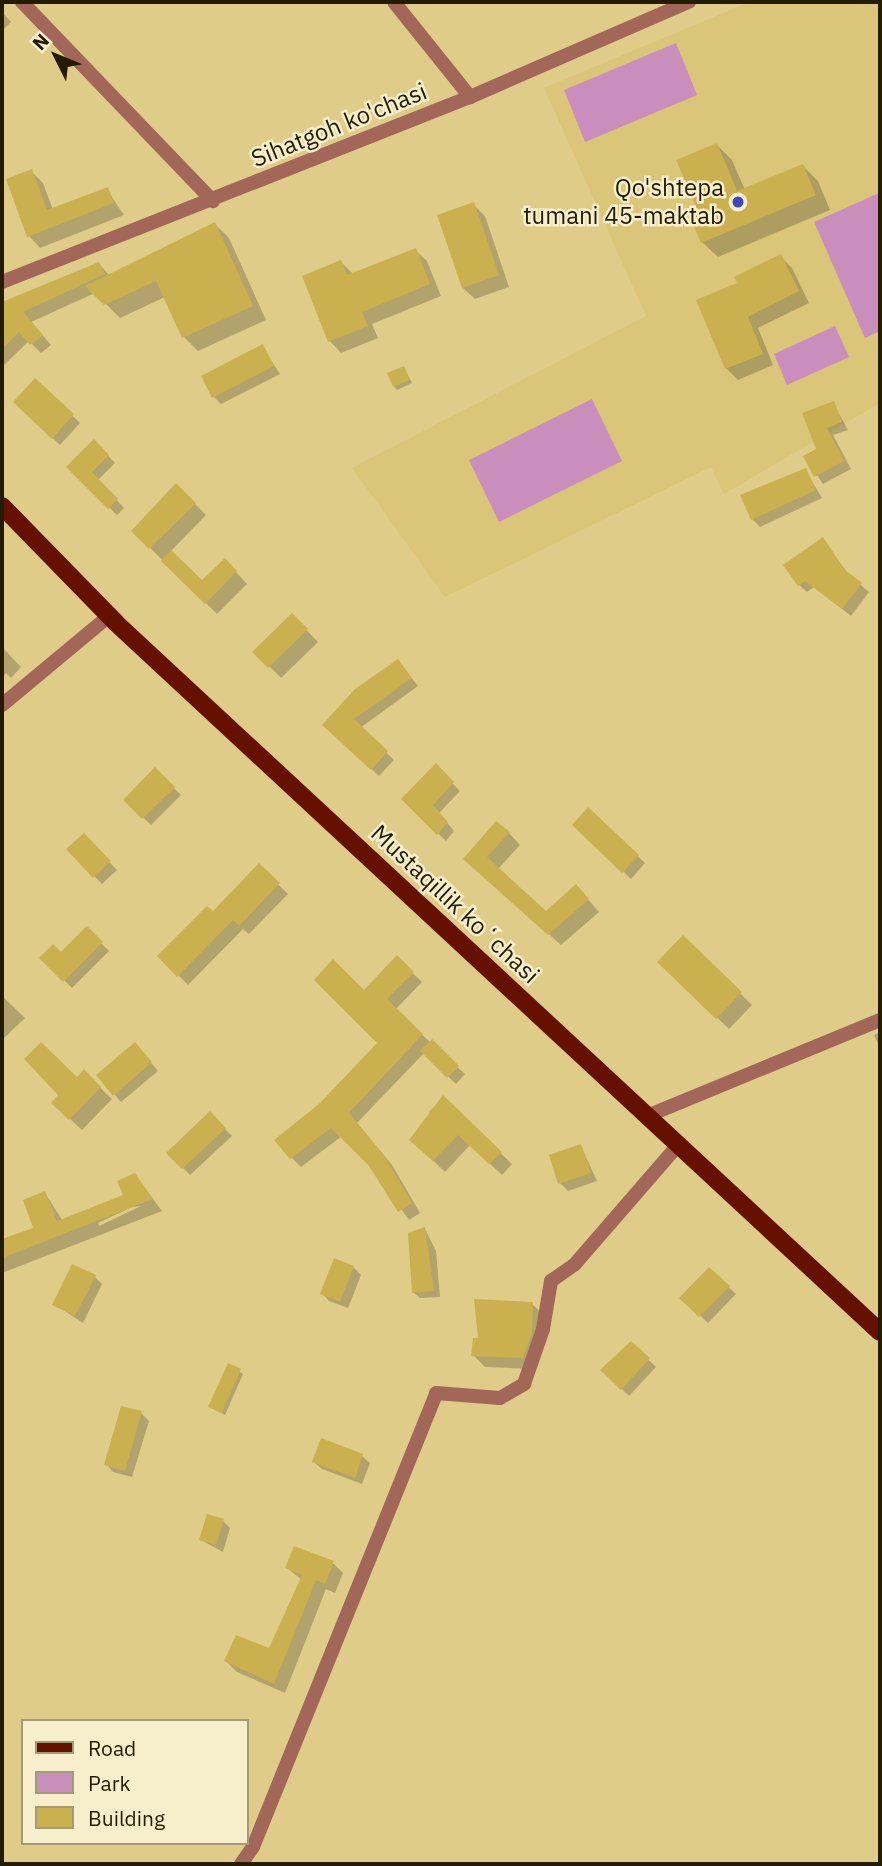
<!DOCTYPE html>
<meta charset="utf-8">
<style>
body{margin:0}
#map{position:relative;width:882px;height:1866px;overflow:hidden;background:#dfcc88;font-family:"IBM Plex Sans",sans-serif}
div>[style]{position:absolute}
.built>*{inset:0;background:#dac578}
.green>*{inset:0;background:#c98ebc}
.shadow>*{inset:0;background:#0003}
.building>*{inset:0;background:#cab04f}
.minor>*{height:14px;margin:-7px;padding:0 7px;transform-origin:7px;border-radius:7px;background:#a26758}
.primary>*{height:18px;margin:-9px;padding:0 9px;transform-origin:9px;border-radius:9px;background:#661000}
.dots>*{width:19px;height:19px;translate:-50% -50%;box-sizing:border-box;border:4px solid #f7eecc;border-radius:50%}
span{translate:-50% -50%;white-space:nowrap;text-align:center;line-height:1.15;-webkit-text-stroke:5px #f7eecc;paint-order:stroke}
.street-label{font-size:24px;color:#241c01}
.poi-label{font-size:24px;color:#241c01}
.right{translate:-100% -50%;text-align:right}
.frame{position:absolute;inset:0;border:4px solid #241c01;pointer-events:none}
.legend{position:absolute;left:21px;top:1719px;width:228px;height:126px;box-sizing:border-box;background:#f7eecc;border:2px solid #a39a7b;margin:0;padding:9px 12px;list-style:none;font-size:21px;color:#241c01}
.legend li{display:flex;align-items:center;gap:14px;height:35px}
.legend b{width:35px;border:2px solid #a39a7b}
.north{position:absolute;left:21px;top:21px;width:70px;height:70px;-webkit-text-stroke:5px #f7eecc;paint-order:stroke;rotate:313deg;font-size:19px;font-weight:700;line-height:28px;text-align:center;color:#241c01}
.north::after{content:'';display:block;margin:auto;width:24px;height:32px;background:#241c01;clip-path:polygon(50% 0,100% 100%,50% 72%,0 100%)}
</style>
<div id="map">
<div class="built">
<div style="clip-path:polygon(750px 2px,880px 2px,880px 403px,724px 494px,711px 467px,445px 597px,352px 468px,646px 316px,544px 88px)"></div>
</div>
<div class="green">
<div style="clip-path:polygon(676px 43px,697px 95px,585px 142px,564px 90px)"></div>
<div style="clip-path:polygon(879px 193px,880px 331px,865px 338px,814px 222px)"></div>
<div style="clip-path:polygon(835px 326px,849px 357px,787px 385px,774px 354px)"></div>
<div style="clip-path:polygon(592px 399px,622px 461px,499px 522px,469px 460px)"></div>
</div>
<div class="shadow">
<div style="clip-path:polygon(2px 12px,11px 22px,2px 31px)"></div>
<div style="clip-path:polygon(717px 145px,732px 160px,745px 190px,803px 166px,818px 181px,830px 210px,718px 257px,702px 242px,700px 212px)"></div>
<div style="clip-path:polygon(31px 171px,43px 183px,53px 210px,107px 190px,124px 215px,40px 248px,29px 236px)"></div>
<div style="clip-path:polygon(473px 204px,485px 216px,509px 287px,475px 299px,463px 288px,439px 216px)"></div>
<div style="clip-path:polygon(215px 224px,229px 238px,266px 320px,198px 351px,184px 337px,165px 297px,120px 318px,95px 293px,31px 322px,51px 345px,41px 353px,29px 341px,2px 367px,2px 304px,99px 264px,110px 276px)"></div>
<div style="clip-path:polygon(415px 250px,427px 261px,441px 296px,372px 324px,378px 338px,341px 353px,330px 341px,341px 262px,353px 274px)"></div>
<div style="clip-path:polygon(780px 256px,792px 268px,809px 303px,758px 328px,773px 365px,738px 380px,726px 368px,739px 284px)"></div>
<div style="clip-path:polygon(262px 346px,280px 374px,221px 404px,214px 397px)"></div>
<div style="clip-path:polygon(404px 368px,412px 383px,397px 390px,394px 386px)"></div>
<div style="clip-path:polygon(35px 380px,80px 423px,60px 445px,15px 402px)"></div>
<div style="clip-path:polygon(833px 403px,848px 430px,833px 435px,851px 469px,823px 484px,805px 457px,818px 450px)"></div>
<div style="clip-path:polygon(94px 441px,115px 463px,98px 480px,124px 508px,117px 515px,68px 467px)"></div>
<div style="clip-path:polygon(805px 470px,822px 498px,760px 527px,752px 519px)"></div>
<div style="clip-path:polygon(176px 485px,206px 515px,170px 552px,202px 582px,236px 572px,247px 584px,217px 614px,133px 531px)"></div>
<div style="clip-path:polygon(823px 540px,850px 576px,869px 592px,851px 616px,814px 587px,807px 592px,799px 585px)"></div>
<div style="clip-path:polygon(292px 615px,318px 642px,281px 678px,255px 652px)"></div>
<div style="clip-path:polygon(2px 647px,21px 667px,11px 678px,6px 673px,2px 678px)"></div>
<div style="clip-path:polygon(398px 661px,418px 686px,360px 728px,394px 760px,379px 776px,324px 725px)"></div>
<div style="clip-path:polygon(436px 766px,460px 791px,439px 813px,454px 831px,446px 841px,403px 799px)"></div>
<div style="clip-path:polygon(155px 770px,181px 795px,151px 825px,125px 800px)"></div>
<div style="clip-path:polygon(589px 810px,645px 863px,631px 879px,574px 825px)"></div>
<div style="clip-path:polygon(509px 833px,520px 845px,498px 869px,546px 913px,587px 898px,599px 912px,561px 945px,466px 859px)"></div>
<div style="clip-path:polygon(84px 835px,117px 870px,102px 884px,69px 849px)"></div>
<div style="clip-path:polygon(259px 866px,288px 894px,249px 934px,243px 929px,188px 985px,159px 956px,213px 914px)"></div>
<div style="clip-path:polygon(87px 929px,109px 951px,72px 988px,42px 958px,61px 954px)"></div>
<div style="clip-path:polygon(683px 937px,752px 1005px,729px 1029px,660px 962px)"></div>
<div style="clip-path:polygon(397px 958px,422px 982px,395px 1010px,465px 1074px,456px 1084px,424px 1053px,357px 1123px,392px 1165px,420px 1213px,409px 1220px,370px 1165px,342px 1136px,301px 1167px,292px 1158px,321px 1106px,380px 1043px,364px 992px)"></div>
<div style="clip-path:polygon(2px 996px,25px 1018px,2px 1040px)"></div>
<div style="clip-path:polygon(880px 1032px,880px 1048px,874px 1035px)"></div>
<div style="clip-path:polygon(142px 1052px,158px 1071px,121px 1102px,114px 1094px)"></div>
<div style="clip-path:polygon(84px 1072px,112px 1099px,82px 1130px,53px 1103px)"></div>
<div style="clip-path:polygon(443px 1098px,512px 1164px,502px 1175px,470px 1145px,445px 1172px,423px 1151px,433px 1117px,429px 1112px)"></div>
<div style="clip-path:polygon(210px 1114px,232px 1136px,190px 1175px,169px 1153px)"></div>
<div style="clip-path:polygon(581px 1146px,597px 1181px,568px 1191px,560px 1183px)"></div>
<div style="clip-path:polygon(evenodd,135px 1175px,162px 1211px,2px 1273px,2px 1241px,35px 1229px,45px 1193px,62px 1220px,125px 1196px,135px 1175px,141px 1206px,99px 1226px,98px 1223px,132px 1207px,141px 1206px)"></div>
<div style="clip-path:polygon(425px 1229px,436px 1251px,440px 1297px,420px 1298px,413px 1292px)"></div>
<div style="clip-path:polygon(353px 1267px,361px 1275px,348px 1308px,329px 1301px,322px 1293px)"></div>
<div style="clip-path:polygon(709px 1269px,736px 1294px,708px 1323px,682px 1298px)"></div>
<div style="clip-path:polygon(95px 1277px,102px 1284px,83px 1323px,54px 1304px)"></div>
<div style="clip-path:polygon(532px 1304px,544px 1315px,534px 1369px,485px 1367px,473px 1355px,480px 1340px)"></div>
<div style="clip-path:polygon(631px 1343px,656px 1367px,629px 1396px,603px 1370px)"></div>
<div style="clip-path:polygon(229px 1366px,243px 1374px,225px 1415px,210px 1407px)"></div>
<div style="clip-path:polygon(141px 1413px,149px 1421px,132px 1477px,113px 1472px,106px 1464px)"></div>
<div style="clip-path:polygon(362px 1456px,370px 1463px,362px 1484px,322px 1469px,314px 1462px)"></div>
<div style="clip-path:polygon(223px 1521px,230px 1528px,223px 1552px,201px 1540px)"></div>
<div style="clip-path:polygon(333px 1563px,343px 1573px,335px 1593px,326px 1589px,285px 1693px,237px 1672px,226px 1661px,270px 1650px,302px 1580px,287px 1568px)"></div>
</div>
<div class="building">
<div style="clip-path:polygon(717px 143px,737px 191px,803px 164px,816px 195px,701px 243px,689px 215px,698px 211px,676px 160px)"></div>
<div style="clip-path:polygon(32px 169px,47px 210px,108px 187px,114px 203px,27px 237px,6px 179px)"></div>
<div style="clip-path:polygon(474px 202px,499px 275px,462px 288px,437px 215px)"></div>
<div style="clip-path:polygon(215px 222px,253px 306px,182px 338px,156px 281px,104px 305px,85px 286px)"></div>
<div style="clip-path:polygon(416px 248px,430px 284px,362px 312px,368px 326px,328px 342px,302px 276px,341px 260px,347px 275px)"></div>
<div style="clip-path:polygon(781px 254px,799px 291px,748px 317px,763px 354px,725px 369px,696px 300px,737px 283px,734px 277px)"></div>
<div style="clip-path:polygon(99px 262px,105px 274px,23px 312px,43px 335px,30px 345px,19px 332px,2px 349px,2px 302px)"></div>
<div style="clip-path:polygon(263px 344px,274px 366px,212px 398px,201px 376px)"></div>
<div style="clip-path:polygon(404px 366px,410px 380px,393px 387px,387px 373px)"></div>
<div style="clip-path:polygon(35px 378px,74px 414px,52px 439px,13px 402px)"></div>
<div style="clip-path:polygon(834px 401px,842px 422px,827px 428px,844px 461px,814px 477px,803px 456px,816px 449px,802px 413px)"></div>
<div style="clip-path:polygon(94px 439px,109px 455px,92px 472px,118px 499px,108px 509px,66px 467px)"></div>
<div style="clip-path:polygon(806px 468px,816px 490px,751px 520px,740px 495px)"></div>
<div style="clip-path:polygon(176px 483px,196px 503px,149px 549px,131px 531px)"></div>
<div style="clip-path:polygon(823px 537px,845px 570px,862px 583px,842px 609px,805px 581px,798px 586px,783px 565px)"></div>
<div style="clip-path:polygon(171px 550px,202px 580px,225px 558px,237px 571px,205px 604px,161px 561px)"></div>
<div style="clip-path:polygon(292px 613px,308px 629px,268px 668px,252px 652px)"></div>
<div style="clip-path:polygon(398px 659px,412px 678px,354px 719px,388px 751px,371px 770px,322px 725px,355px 689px)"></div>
<div style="clip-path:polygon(436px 763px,454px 782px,433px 805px,448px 822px,437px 835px,401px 799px)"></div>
<div style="clip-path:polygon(155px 767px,175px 787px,142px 819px,123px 800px)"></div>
<div style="clip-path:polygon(588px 807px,639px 855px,622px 873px,572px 825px)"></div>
<div style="clip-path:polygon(496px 821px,510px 832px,487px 857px,546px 911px,576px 884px,589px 899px,548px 935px,463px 859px)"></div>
<div style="clip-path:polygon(84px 833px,111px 861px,93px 878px,66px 849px)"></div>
<div style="clip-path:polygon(259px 863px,280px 883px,239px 926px,233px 920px,177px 977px,157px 956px,207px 906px,213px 911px)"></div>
<div style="clip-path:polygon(87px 926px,103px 942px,63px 982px,39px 958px,53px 944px,61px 952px)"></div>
<div style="clip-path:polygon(683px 935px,742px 992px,716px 1019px,657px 962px)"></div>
<div style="clip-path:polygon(397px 955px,414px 972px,387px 999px,423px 1034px,349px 1113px,383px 1154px,412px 1203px,398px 1212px,369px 1166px,331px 1128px,290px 1159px,274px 1140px,319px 1104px,377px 1043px,314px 980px,333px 959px,364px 990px)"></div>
<div style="clip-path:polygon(432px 1039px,459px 1066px,447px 1078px,420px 1051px)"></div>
<div style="clip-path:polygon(41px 1042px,77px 1077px,84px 1069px,101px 1087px,69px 1120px,51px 1103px,58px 1095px,24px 1059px)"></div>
<div style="clip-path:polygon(135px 1042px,152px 1062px,113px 1096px,96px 1075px)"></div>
<div style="clip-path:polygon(443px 1095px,502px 1152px,489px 1164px,458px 1135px,433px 1161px,409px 1140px)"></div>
<div style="clip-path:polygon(210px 1111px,226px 1128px,182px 1169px,166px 1153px)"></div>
<div style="clip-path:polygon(581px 1144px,591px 1173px,558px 1184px,549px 1155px)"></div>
<div style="clip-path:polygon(135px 1173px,153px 1199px,2px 1258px,2px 1239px,33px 1228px,23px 1200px,45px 1191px,57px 1221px,123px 1195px,117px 1181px)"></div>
<div style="clip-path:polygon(425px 1227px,434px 1291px,412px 1293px,408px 1233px)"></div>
<div style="clip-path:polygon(334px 1258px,354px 1266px,340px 1302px,320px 1294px)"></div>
<div style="clip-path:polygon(72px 1264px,96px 1275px,75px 1316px,52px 1305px)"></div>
<div style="clip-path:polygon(709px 1267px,730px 1286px,699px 1317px,679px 1298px)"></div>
<div style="clip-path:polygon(474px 1299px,533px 1302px,532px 1333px,523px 1358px,471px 1356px,473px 1338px,478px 1338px)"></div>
<div style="clip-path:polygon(631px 1341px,650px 1358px,621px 1390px,600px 1370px)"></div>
<div style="clip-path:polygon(228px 1363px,241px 1369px,222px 1413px,208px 1407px)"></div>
<div style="clip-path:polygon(121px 1406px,142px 1411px,125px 1471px,104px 1465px)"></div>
<div style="clip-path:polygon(321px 1438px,363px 1454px,355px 1478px,312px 1462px)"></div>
<div style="clip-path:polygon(207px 1514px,224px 1519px,216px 1545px,199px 1540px)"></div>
<div style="clip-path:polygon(294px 1546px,334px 1561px,325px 1584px,316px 1580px,274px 1684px,224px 1661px,236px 1635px,269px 1648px,302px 1575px,285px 1568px)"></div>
</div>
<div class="minor">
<div style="left:22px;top:2px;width:276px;rotate:46.2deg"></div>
<div style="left:394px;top:2px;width:122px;rotate:51.3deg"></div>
<div style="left:2px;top:282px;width:503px;rotate:-21.57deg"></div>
<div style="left:470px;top:97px;width:239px;rotate:-23.5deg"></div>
<div style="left:2px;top:705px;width:139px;rotate:-39.8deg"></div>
<div style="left:647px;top:1116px;width:252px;rotate:-22.4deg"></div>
<div style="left:241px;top:1864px;width:21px;rotate:-55deg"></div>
<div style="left:253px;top:1847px;width:489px;rotate:-68deg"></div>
<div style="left:436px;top:1393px;width:64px;rotate:4.5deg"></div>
<div style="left:500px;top:1398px;width:28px;rotate:-30deg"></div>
<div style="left:524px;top:1384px;width:58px;rotate:-70.9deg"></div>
<div style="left:543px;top:1329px;width:49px;rotate:-80.5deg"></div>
<div style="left:551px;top:1281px;width:29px;rotate:-35deg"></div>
<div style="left:575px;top:1264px;width:157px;rotate:-49.1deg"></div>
</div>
<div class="primary">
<div style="left:2px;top:506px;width:163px;rotate:45.7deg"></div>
<div style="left:116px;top:623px;width:1042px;rotate:42.86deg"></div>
</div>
<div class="dots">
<div style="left:738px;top:202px;background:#3f46ba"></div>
</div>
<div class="street-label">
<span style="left:339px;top:125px;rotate:-22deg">Sihatgoh ko'chasi</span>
<span style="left:455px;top:904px;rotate:43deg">Mustaqillik koʻchasi</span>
</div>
<div class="poi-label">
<span class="right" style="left:724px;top:202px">Qo'shtepa<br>tumani 45-maktab</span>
</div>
<div class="frame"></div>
<ul class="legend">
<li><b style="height:9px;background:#661000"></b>Road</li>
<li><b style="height:19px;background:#c98ebc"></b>Park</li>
<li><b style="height:19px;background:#cab04f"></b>Building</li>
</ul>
<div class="north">N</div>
</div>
